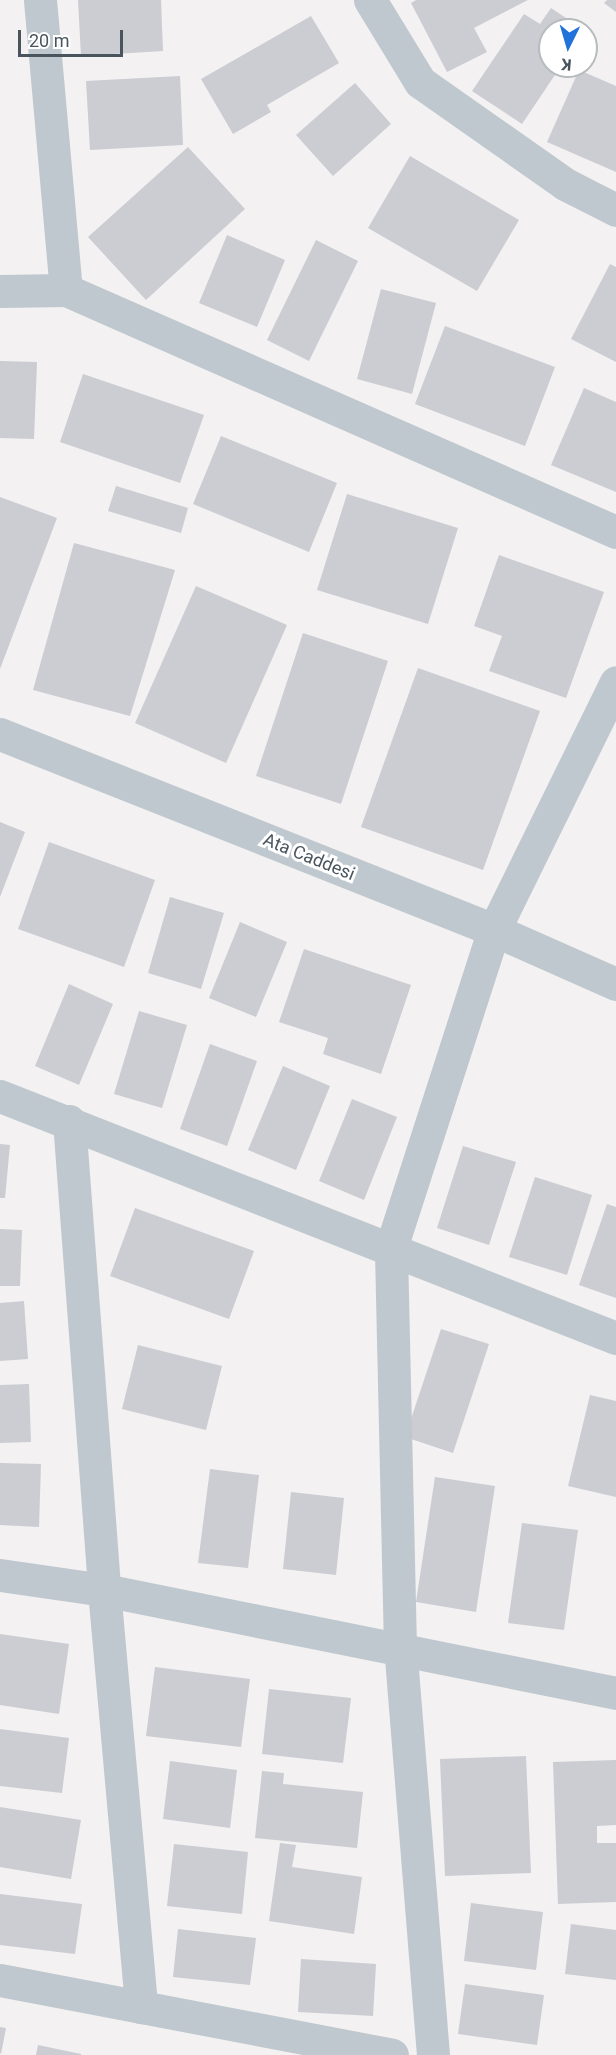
<!DOCTYPE html>
<style>
body{margin:0}
#map{position:relative;width:616px;height:2055px;overflow:hidden;background:#f3f1f1;font-family:Roboto,sans-serif}
div>[style]{position:absolute}
.building>*{inset:0;background:#cbcdd3}
.minor>*{height:33px;margin:-16.5px;padding:0 16.5px;transform-origin:16.5px;border-radius:16.5px;background:#bfc8ce}
.tertiary>*{height:33px;margin:-16.5px;padding:0 16.5px;transform-origin:16.5px;border-radius:16.5px;background:#bfc8ce}
span{translate:-50% -50%;white-space:nowrap;text-align:center;line-height:1.15;-webkit-text-stroke:6px #fff;paint-order:stroke}
.street-label{font-size:18px;color:#49545d}
.north{position:absolute;left:538px;top:18px;width:60px;height:60px;box-sizing:border-box;background:#fff;border:2px solid #b6bbbe;border-radius:50%;rotate:185deg;font-size:16px;font-weight:700;line-height:24px;text-align:center;color:#49545d}
.north::after{content:'';display:block;margin:auto;width:21px;height:27px;background:#2272db;clip-path:polygon(50% 0,100% 100%,50% 72%,0 100%)}
.scale{position:absolute;left:18px;top:30px;width:105px;height:27px;box-sizing:border-box;border:3px solid #49545d;border-top:0;padding-left:8px;font-size:18px;line-height:21px;white-space:nowrap;color:#49545d;-webkit-text-stroke:4px #fff;paint-order:stroke}
</style>
<div id="map">
<div class="building">
<div style="clip-path:polygon(78px 0,161px 0,163px 51px,81px 56px)"></div>
<div style="clip-path:polygon(416px 0,528px 0,474px 28px,487px 52px,447px 72px,411px 3px)"></div>
<div style="clip-path:polygon(607px 0,616px 0,616px 12px,604px 3px)"></div>
<div style="clip-path:polygon(551px 8px,584px 30px,550px 30px,550px 66px,561px 66px,522px 124px,472px 91px,524px 14px,540px 24px)"></div>
<div style="clip-path:polygon(311px 16px,339px 63px,267px 105px,271px 112px,233px 134px,201px 79px)"></div>
<div style="clip-path:polygon(579px 70px,616px 86px,616px 172px,547px 142px)"></div>
<div style="clip-path:polygon(180px 76px,183px 145px,90px 150px,86px 81px)"></div>
<div style="clip-path:polygon(355px 83px,391px 124px,333px 176px,296px 135px)"></div>
<div style="clip-path:polygon(188px 147px,245px 209px,146px 300px,88px 237px)"></div>
<div style="clip-path:polygon(410px 156px,519px 220px,477px 291px,368px 228px)"></div>
<div style="clip-path:polygon(227px 235px,285px 260px,257px 327px,199px 303px)"></div>
<div style="clip-path:polygon(316px 240px,358px 261px,309px 361px,267px 340px)"></div>
<div style="clip-path:polygon(610px 264px,616px 267px,616px 362px,571px 339px)"></div>
<div style="clip-path:polygon(381px 289px,436px 303px,412px 394px,357px 379px)"></div>
<div style="clip-path:polygon(445px 326px,555px 367px,525px 446px,415px 404px)"></div>
<div style="clip-path:polygon(0 361px,37px 362px,34px 439px,0 438px)"></div>
<div style="clip-path:polygon(83px 374px,204px 415px,180px 483px,60px 442px)"></div>
<div style="clip-path:polygon(584px 388px,616px 402px,616px 492px,551px 465px)"></div>
<div style="clip-path:polygon(221px 436px,337px 483px,309px 552px,193px 504px)"></div>
<div style="clip-path:polygon(116px 486px,188px 508px,181px 533px,108px 511px)"></div>
<div style="clip-path:polygon(347px 494px,458px 528px,428px 624px,317px 590px)"></div>
<div style="clip-path:polygon(0 497px,57px 518px,0 669px)"></div>
<div style="clip-path:polygon(74px 543px,175px 570px,130px 716px,33px 690px)"></div>
<div style="clip-path:polygon(499px 555px,604px 592px,566px 698px,489px 671px,502px 636px,474px 626px)"></div>
<div style="clip-path:polygon(196px 586px,287px 625px,226px 763px,135px 723px)"></div>
<div style="clip-path:polygon(303px 633px,388px 661px,341px 804px,256px 776px)"></div>
<div style="clip-path:polygon(418px 668px,540px 711px,483px 870px,361px 827px)"></div>
<div style="clip-path:polygon(0 822px,25px 832px,0 897px)"></div>
<div style="clip-path:polygon(49px 842px,155px 880px,124px 967px,18px 929px)"></div>
<div style="clip-path:polygon(170px 897px,224px 913px,201px 989px,148px 973px)"></div>
<div style="clip-path:polygon(240px 922px,287px 942px,256px 1017px,209px 998px)"></div>
<div style="clip-path:polygon(304px 949px,411px 985px,381px 1074px,323px 1054px,328px 1038px,279px 1022px)"></div>
<div style="clip-path:polygon(69px 984px,113px 1004px,79px 1085px,35px 1066px)"></div>
<div style="clip-path:polygon(139px 1011px,187px 1025px,162px 1108px,114px 1094px)"></div>
<div style="clip-path:polygon(210px 1044px,257px 1061px,227px 1146px,180px 1129px)"></div>
<div style="clip-path:polygon(283px 1066px,330px 1086px,296px 1170px,248px 1150px)"></div>
<div style="clip-path:polygon(352px 1099px,397px 1117px,364px 1200px,319px 1181px)"></div>
<div style="clip-path:polygon(0 1144px,10px 1145px,5px 1198px,0 1198px)"></div>
<div style="clip-path:polygon(463px 1146px,516px 1162px,489px 1245px,437px 1228px)"></div>
<div style="clip-path:polygon(535px 1177px,592px 1195px,567px 1275px,509px 1257px)"></div>
<div style="clip-path:polygon(607px 1204px,616px 1207px,616px 1298px,579px 1285px)"></div>
<div style="clip-path:polygon(135px 1208px,254px 1251px,229px 1319px,110px 1276px)"></div>
<div style="clip-path:polygon(0 1229px,22px 1230px,20px 1286px,0 1286px)"></div>
<div style="clip-path:polygon(24px 1301px,28px 1359px,0 1361px,0 1303px)"></div>
<div style="clip-path:polygon(441px 1329px,489px 1344px,453px 1453px,405px 1437px)"></div>
<div style="clip-path:polygon(138px 1345px,222px 1366px,206px 1430px,122px 1409px)"></div>
<div style="clip-path:polygon(29px 1384px,31px 1442px,0 1443px,0 1385px)"></div>
<div style="clip-path:polygon(590px 1395px,616px 1401px,616px 1497px,568px 1486px)"></div>
<div style="clip-path:polygon(0 1463px,41px 1464px,39px 1527px,0 1525px)"></div>
<div style="clip-path:polygon(210px 1469px,259px 1475px,248px 1568px,198px 1563px)"></div>
<div style="clip-path:polygon(435px 1477px,495px 1486px,476px 1612px,416px 1602px)"></div>
<div style="clip-path:polygon(291px 1492px,344px 1498px,336px 1575px,283px 1569px)"></div>
<div style="clip-path:polygon(522px 1523px,578px 1530px,564px 1630px,508px 1623px)"></div>
<div style="clip-path:polygon(0 1634px,69px 1644px,59px 1714px,0 1705px)"></div>
<div style="clip-path:polygon(155px 1667px,250px 1679px,241px 1747px,146px 1736px)"></div>
<div style="clip-path:polygon(269px 1689px,351px 1698px,343px 1763px,262px 1754px)"></div>
<div style="clip-path:polygon(0 1729px,69px 1738px,62px 1793px,0 1786px)"></div>
<div style="clip-path:polygon(526px 1756px,531px 1873px,445px 1876px,440px 1759px)"></div>
<div style="clip-path:polygon(616px 1760px,616px 1825px,597px 1826px,597px 1843px,616px 1843px,616px 1902px,558px 1904px,553px 1762px)"></div>
<div style="clip-path:polygon(170px 1761px,237px 1770px,230px 1828px,163px 1819px)"></div>
<div style="clip-path:polygon(262px 1771px,284px 1773px,283px 1784px,363px 1792px,357px 1848px,255px 1838px)"></div>
<div style="clip-path:polygon(0 1807px,81px 1820px,71px 1879px,0 1867px)"></div>
<div style="clip-path:polygon(280px 1843px,296px 1845px,292px 1867px,362px 1877px,354px 1934px,269px 1921px)"></div>
<div style="clip-path:polygon(174px 1844px,248px 1852px,242px 1914px,167px 1906px)"></div>
<div style="clip-path:polygon(0 1894px,82px 1904px,75px 1954px,0 1945px)"></div>
<div style="clip-path:polygon(471px 1903px,543px 1912px,536px 1970px,464px 1961px)"></div>
<div style="clip-path:polygon(571px 1924px,616px 1930px,616px 1980px,565px 1974px)"></div>
<div style="clip-path:polygon(178px 1929px,256px 1938px,250px 1985px,173px 1977px)"></div>
<div style="clip-path:polygon(301px 1959px,376px 1964px,373px 2016px,298px 2012px)"></div>
<div style="clip-path:polygon(465px 1984px,544px 1995px,537px 2045px,458px 2034px)"></div>
<div style="clip-path:polygon(0 2027px,6px 2028px,1px 2054px,0 2053px)"></div>
<div style="clip-path:polygon(38px 2045px,81px 2054px,81px 2055px,36px 2055px)"></div>
</div>
<div class="minor">
<div style="left:40px;top:0;width:291px;rotate:84.9deg"></div>
<div style="left:66px;top:290px;width:601px;rotate:23.75deg"></div>
<div style="left:370px;top:0;width:96px;rotate:58.6deg"></div>
<div style="left:420px;top:82px;width:177px;rotate:35.1deg"></div>
<div style="left:565px;top:184px;width:57px;rotate:27deg"></div>
<div style="left:0;top:291px;width:66px;rotate:-0.9deg"></div>
<div style="left:0;top:1096px;width:662px;rotate:21.45deg"></div>
<div style="left:69px;top:1121px;width:470px;rotate:85.7deg"></div>
<div style="left:104px;top:1590px;width:419px;rotate:84.9deg"></div>
<div style="left:0;top:1575px;width:105px;rotate:8.2deg"></div>
<div style="left:104px;top:1590px;width:522px;rotate:11.37deg"></div>
<div style="left:0;top:1980px;width:399px;rotate:10.8deg"></div>
<div style="left:433px;top:2055px;width:408px;rotate:-94.6deg"></div>
<div style="left:400px;top:1648px;width:400px;rotate:-91.3deg"></div>
<div style="left:391px;top:1248px;width:334px;rotate:-72.1deg"></div>
<div style="left:494px;top:930px;width:276px;rotate:-63.8deg"></div>
</div>
<div class="tertiary">
<div style="left:0;top:734px;width:531px;rotate:21.64deg"></div>
<div style="left:494px;top:930px;width:133px;rotate:23.9deg"></div>
</div>
<div class="street-label">
<span style="left:309px;top:857px;rotate:22deg">Ata Caddesi</span>
</div>
<div class="north">K</div>
<div class="scale">20 m</div>
</div>
